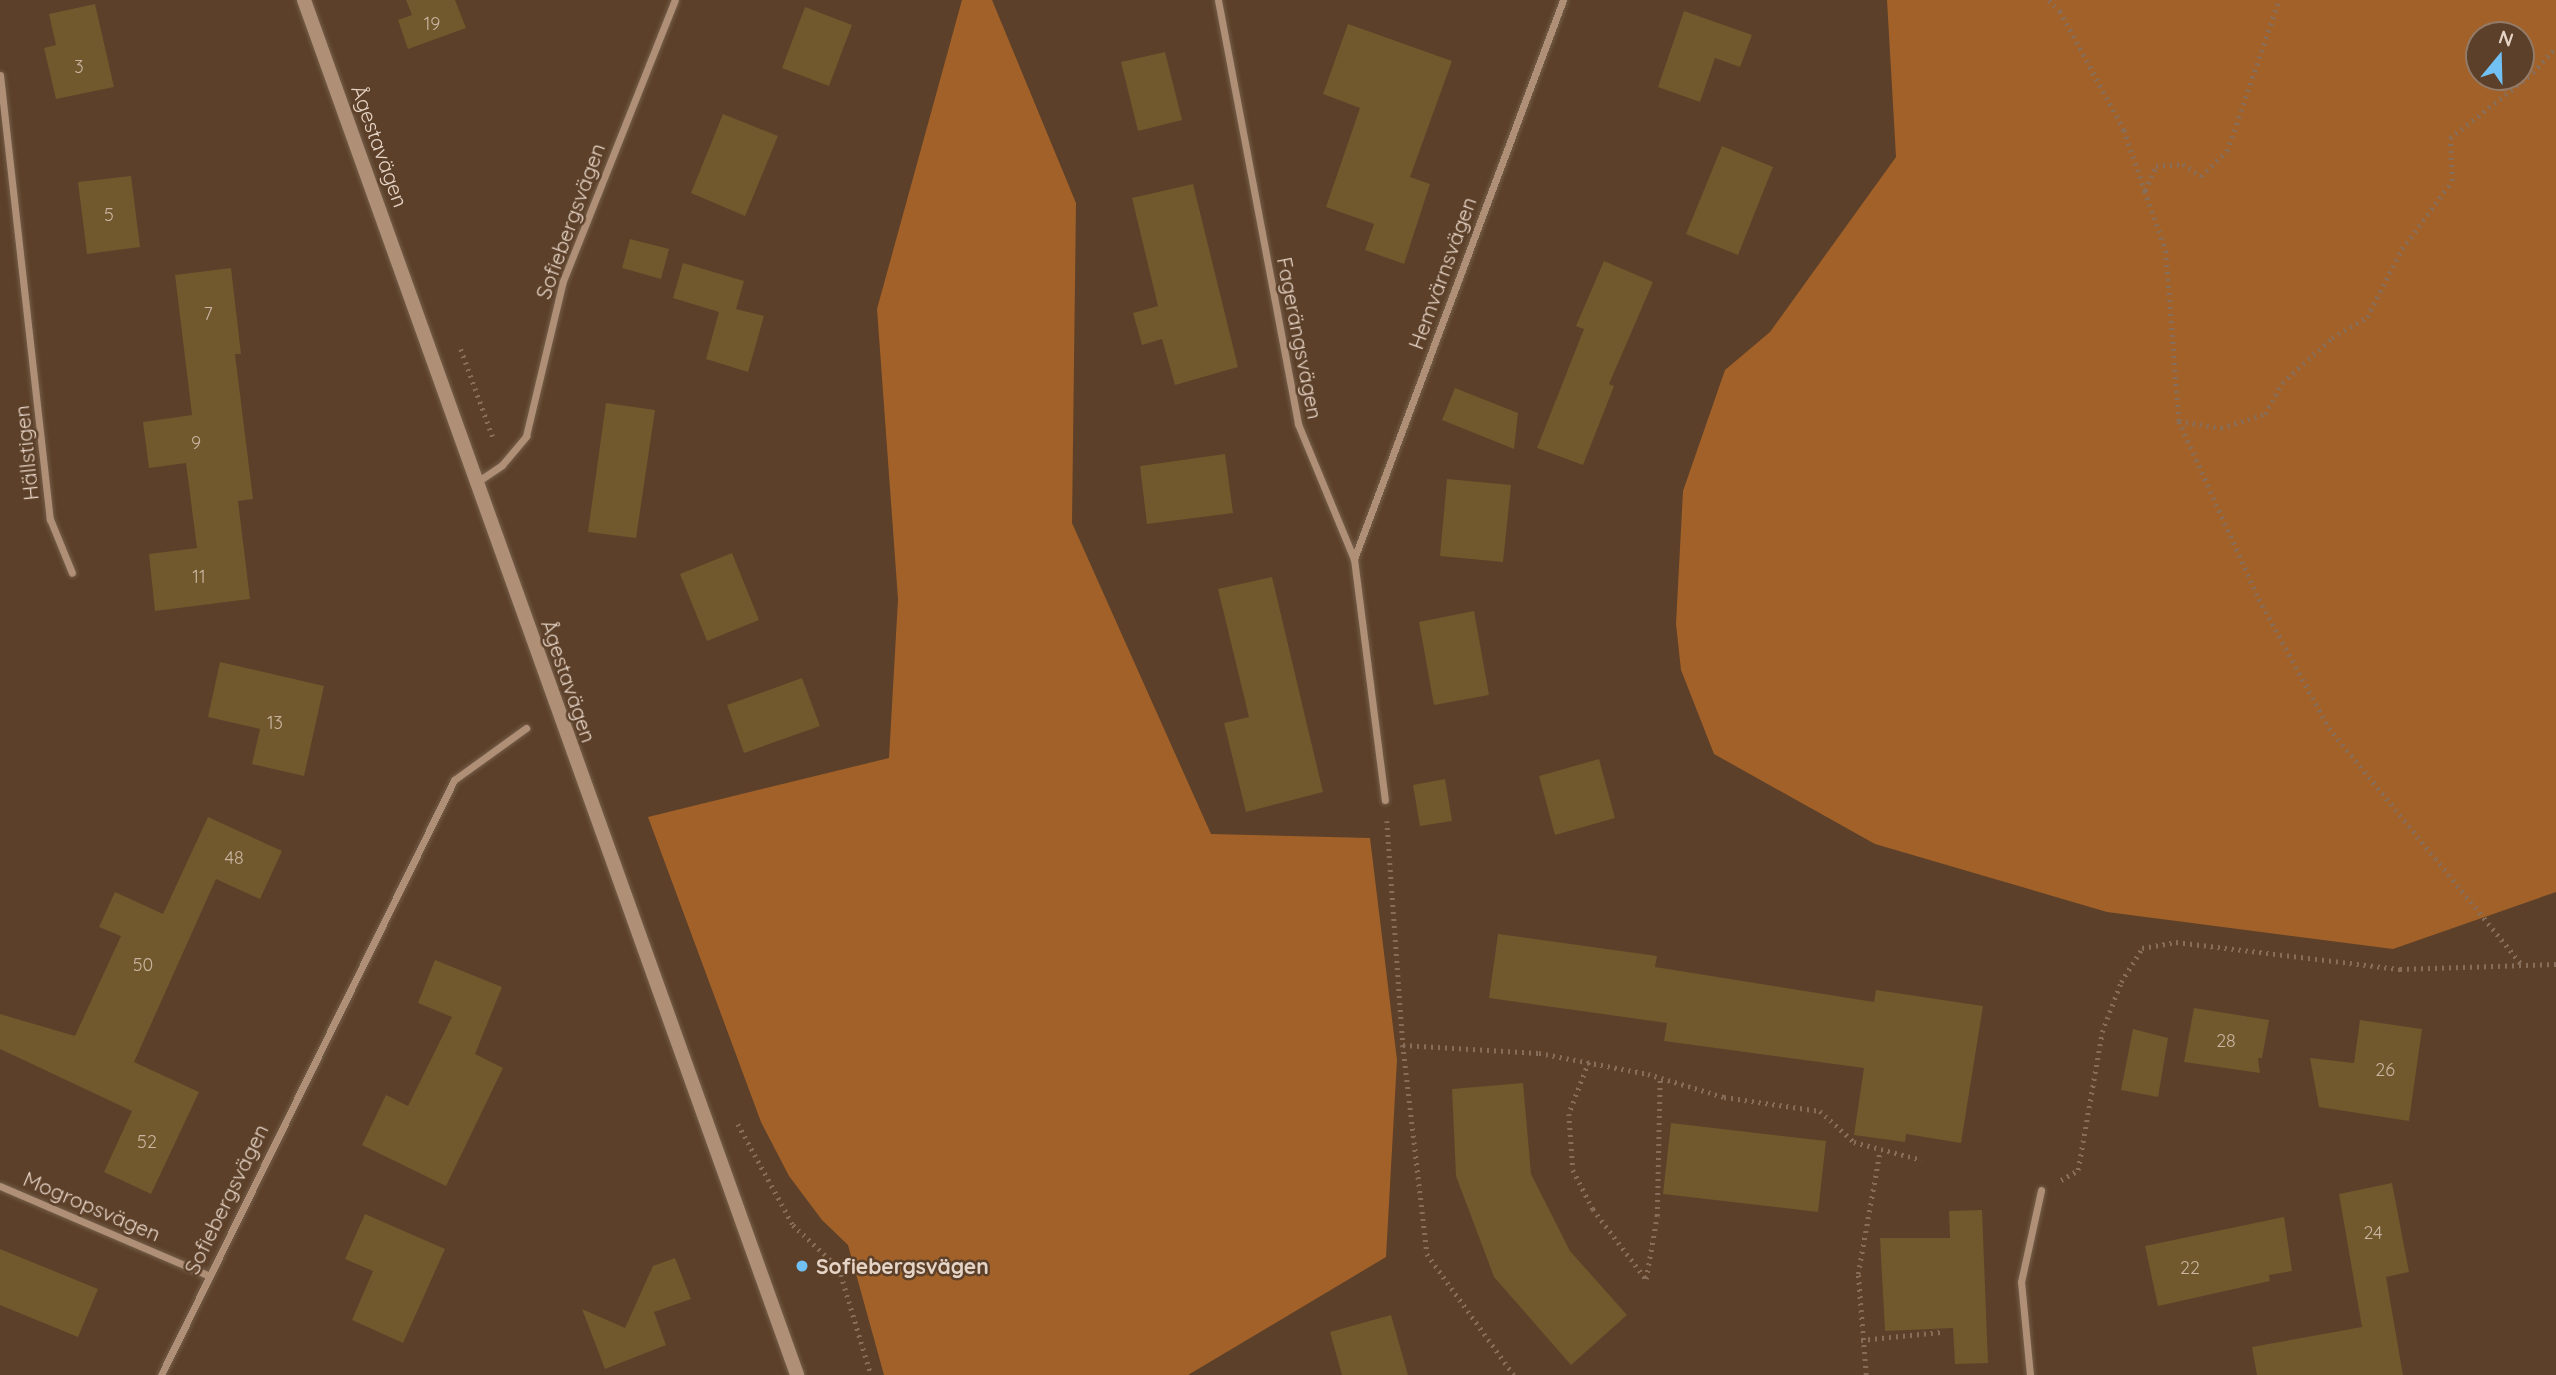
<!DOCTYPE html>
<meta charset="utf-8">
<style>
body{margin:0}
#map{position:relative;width:2556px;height:1375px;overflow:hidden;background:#5c4029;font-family:Quicksand,sans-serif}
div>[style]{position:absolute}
.green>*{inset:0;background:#a16129}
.building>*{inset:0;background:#71582d}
.path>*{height:4.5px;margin-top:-2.25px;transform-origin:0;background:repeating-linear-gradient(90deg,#876e5b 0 2px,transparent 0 7px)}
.roads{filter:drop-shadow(0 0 2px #755e4a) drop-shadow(0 0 2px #755e4a)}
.street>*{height:7px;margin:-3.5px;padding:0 3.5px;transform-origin:3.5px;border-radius:3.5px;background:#af8f76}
.secondary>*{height:14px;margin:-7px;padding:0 7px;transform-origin:7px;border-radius:7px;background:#af8f76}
.dots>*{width:19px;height:19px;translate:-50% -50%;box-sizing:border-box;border:4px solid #5c4029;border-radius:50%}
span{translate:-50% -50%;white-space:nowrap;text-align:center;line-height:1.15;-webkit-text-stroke:5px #5c4029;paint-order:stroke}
.number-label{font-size:18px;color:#c9b5a0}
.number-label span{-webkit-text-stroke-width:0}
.street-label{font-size:21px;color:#e6d4c7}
.poi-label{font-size:21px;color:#e6d4c7;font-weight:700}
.left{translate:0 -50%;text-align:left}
.north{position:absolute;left:2465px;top:21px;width:70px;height:70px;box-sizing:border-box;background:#5c4029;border:2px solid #937b68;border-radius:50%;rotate:19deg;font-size:19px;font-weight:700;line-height:28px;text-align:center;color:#e6d4c7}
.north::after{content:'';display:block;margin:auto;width:24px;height:32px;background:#71c1f5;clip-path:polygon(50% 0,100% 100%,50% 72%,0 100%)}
</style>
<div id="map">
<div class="green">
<div style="clip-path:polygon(962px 0,992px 0,1076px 203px,1072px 523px,1211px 834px,1370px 838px,1397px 1060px,1386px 1257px,1188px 1375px,884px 1375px,848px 1245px,822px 1220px,789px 1176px,761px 1122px,648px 817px,889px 758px,898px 599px,877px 309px)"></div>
<div style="clip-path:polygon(evenodd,1887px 0,2556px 0,2556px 892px,2393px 949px,2107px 912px,1875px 844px,1714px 754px,1681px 670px,1676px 624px,1683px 491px,1725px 370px,1770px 332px,1896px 157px,1887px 0,2521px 35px,2521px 77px,2479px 77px,2479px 35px,2521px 35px)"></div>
</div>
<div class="building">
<div style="clip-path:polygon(406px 0,455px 0,466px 28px,408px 49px,398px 20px,412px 15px)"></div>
<div style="clip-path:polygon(95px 4px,114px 87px,56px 99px,44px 48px,56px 45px,49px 14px)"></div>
<div style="clip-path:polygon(805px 7px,852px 25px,829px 86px,782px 68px)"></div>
<div style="clip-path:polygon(1684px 11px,1752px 35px,1740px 67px,1715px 58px,1700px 102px,1658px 87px)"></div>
<div style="clip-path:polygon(1348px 24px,1452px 61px,1410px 177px,1430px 184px,1404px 264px,1365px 250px,1374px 224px,1326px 207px,1360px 108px,1323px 94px)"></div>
<div style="clip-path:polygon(1165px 52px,1182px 120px,1138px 131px,1121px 62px)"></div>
<div style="clip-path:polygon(723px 114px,778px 136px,745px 216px,691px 193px)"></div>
<div style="clip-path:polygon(1722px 146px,1773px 167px,1738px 255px,1686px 234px)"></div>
<div style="clip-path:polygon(131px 176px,140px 247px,87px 254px,78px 182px)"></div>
<div style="clip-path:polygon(1193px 184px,1238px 367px,1175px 385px,1162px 339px,1142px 345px,1133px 313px,1158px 306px,1132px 198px)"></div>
<div style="clip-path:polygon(630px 239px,669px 249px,661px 279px,622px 268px)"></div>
<div style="clip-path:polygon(1604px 261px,1653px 282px,1609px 384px,1614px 386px,1583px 465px,1537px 448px,1584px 329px,1576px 326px)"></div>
<div style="clip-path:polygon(683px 263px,744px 281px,736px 309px,764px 316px,748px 372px,706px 359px,719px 312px,673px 298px)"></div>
<div style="clip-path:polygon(231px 268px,241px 354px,235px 354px,253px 499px,238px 501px,250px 599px,155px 611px,149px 554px,197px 548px,186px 463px,149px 468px,143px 422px,192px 415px,175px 275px)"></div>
<div style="clip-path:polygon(1455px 388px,1518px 413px,1514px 449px,1442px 420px)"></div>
<div style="clip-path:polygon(606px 403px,655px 410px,636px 538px,588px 532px)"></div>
<div style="clip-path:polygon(1225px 454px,1233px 513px,1147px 524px,1140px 466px)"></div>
<div style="clip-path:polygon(1447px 479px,1511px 485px,1503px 562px,1440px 556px)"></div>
<div style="clip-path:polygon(732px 553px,759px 620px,707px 641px,680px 574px)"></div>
<div style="clip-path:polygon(1272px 577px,1323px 792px,1246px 812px,1224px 723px,1249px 717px,1218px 589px)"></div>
<div style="clip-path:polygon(1474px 611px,1489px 695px,1434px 705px,1419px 622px)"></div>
<div style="clip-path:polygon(220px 662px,324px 686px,304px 776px,252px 764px,260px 729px,208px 717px)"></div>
<div style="clip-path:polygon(802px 678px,820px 726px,744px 753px,727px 705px)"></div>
<div style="clip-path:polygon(1599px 759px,1615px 818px,1555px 835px,1539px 776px)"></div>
<div style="clip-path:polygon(1445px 779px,1452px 821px,1420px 826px,1413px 785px)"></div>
<div style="clip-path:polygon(208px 817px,282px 851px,260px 899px,216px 879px,134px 1062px,199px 1092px,151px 1194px,104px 1172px,132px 1111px,0 1049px,0 1014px,75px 1036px,121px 936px,99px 927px,115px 892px,163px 914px)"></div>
<div style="clip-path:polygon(1498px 934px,1657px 956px,1655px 967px,1874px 1002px,1876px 990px,1983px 1006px,1961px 1143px,1906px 1134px,1905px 1142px,1854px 1135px,1864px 1068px,1664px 1041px,1667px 1023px,1489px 998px)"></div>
<div style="clip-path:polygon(435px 960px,502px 987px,475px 1054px,503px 1068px,446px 1186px,362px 1145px,386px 1095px,408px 1106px,452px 1017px,418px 1003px)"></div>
<div style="clip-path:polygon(2194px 1008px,2269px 1020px,2262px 1058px,2258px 1058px,2260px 1073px,2184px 1062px)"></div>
<div style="clip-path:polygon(2360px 1020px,2422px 1029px,2409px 1121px,2319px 1107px,2310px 1058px,2354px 1063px)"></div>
<div style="clip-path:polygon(2133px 1029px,2168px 1038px,2158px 1097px,2121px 1090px)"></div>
<div style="clip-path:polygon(1523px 1083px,1531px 1174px,1570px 1251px,1627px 1315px,1571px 1365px,1494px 1277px,1456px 1176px,1452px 1089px)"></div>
<div style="clip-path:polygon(1671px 1123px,1826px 1141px,1818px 1212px,1663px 1194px)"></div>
<div style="clip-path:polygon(2392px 1183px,2409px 1272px,2386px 1277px,2403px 1375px,2257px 1375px,2252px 1347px,2362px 1327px,2339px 1194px)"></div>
<div style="clip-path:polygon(1982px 1210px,1988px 1363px,1955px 1364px,1953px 1328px,1885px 1331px,1880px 1238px,1950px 1238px,1949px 1211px)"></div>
<div style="clip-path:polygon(365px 1214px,445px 1249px,403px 1343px,352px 1320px,373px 1271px,345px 1259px)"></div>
<div style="clip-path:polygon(2284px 1217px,2292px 1271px,2269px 1275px,2270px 1281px,2158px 1306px,2145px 1246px)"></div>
<div style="clip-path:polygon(0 1249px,98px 1289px,78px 1337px,0 1305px)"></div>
<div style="clip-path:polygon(675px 1258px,691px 1299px,654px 1312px,666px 1345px,605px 1369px,582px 1309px,625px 1328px,653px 1266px)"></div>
<div style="clip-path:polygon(1391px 1315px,1408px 1375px,1342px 1375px,1330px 1332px)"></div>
</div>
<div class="path">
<div style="left:2049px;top:0;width:16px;rotate:45deg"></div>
<div style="left:2060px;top:11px;width:135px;rotate:61.7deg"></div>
<div style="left:2124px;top:130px;width:65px;rotate:71deg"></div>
<div style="left:2145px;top:191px;width:64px;rotate:70.7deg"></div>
<div style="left:2166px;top:251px;width:170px;rotate:85.6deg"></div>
<div style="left:2179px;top:421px;width:195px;rotate:65.8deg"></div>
<div style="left:2259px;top:599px;width:147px;rotate:61.5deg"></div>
<div style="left:2329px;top:728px;width:307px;rotate:50.8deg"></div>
<div style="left:2145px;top:190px;width:26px;rotate:-65deg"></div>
<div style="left:2156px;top:166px;width:27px;rotate:-4deg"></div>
<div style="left:2183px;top:164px;width:22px;rotate:34deg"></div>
<div style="left:2201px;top:176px;width:36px;rotate:-44deg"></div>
<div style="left:2227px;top:151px;width:160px;rotate:-71deg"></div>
<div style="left:461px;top:349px;width:97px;rotate:70.1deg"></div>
<div style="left:2179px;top:421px;width:43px;rotate:9.5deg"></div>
<div style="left:2221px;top:428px;width:46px;rotate:-17.7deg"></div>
<div style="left:2265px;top:414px;width:35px;rotate:-61deg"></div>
<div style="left:2282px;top:383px;width:67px;rotate:-42deg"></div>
<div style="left:2332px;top:338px;width:41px;rotate:-31deg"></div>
<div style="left:2367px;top:317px;width:76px;rotate:-62.8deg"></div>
<div style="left:2402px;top:249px;width:84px;rotate:-53.7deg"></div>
<div style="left:2452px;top:181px;width:43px;rotate:-92.7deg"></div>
<div style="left:2450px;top:138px;width:105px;rotate:-38.1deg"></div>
<div style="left:2533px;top:73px;width:35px;rotate:-49deg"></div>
<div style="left:1387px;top:821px;width:225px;rotate:85.9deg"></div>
<div style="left:1403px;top:1045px;width:210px;rotate:83.4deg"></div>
<div style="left:1427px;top:1254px;width:149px;rotate:54.3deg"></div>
<div style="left:1403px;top:1045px;width:136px;rotate:3.4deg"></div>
<div style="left:1539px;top:1053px;width:111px;rotate:10.9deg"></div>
<div style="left:1648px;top:1074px;width:79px;rotate:16.8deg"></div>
<div style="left:1724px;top:1097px;width:97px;rotate:8.3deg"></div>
<div style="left:1820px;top:1111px;width:46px;rotate:42.4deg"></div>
<div style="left:1854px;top:1142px;width:70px;rotate:14.8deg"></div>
<div style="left:1589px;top:1062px;width:56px;rotate:111deg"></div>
<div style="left:1569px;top:1114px;width:56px;rotate:85.9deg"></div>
<div style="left:1573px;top:1170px;width:44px;rotate:62.9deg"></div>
<div style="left:1593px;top:1209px;width:88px;rotate:52.9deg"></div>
<div style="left:1646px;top:1279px;width:64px;rotate:-80.1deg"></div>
<div style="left:1657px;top:1216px;width:139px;rotate:-88.8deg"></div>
<div style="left:738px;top:1124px;width:115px;rotate:61.4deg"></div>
<div style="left:793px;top:1225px;width:63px;rotate:43.1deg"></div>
<div style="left:839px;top:1268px;width:112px;rotate:73.3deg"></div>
<div style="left:2061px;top:1180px;width:20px;rotate:-30deg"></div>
<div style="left:2078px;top:1170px;width:140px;rotate:-80.1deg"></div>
<div style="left:2102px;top:1032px;width:53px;rotate:-69.2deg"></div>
<div style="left:2121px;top:982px;width:40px;rotate:-58deg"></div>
<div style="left:2142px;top:948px;width:35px;rotate:-10deg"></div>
<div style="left:2176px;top:942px;width:226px;rotate:6.9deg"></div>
<div style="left:2400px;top:969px;width:156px;rotate:-1.8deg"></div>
<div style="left:1861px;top:1340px;width:80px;rotate:-5.7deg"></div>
<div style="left:1866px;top:1375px;width:101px;rotate:-94.5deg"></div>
<div style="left:1858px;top:1274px;width:126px;rotate:-79.9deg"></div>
</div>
<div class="roads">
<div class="street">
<div style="left:1218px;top:0;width:431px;rotate:79.3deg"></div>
<div style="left:1298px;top:424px;width:146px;rotate:67.5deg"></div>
<div style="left:1354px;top:559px;width:243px;rotate:82.7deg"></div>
<div style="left:0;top:75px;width:447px;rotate:83.6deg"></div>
<div style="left:50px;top:519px;width:58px;rotate:67.8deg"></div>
<div style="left:477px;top:482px;width:30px;rotate:-34deg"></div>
<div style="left:502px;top:465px;width:38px;rotate:-50deg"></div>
<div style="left:526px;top:436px;width:159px;rotate:-76.6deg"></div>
<div style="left:563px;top:281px;width:302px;rotate:-68.3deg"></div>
<div style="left:1354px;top:559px;width:597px;rotate:-69.5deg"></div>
<div style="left:0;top:1186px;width:226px;rotate:23.2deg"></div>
<div style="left:161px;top:1375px;width:663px;rotate:-63.78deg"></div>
<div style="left:454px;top:780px;width:89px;rotate:-35.8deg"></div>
<div style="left:2030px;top:1375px;width:93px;rotate:-95.5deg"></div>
<div style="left:2021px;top:1282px;width:94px;rotate:-77.7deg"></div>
</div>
<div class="secondary">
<div style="left:304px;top:0;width:1461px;rotate:70.27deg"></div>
</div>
</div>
<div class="dots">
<div style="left:802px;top:1266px;background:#71c1f5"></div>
</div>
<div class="number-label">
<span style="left:432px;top:24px">19</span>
<span style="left:79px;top:67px">3</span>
<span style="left:109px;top:215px">5</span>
<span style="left:208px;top:314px">7</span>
<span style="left:196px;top:443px">9</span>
<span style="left:199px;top:577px">11</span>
<span style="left:275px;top:723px">13</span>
<span style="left:234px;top:858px">48</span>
<span style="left:143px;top:965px">50</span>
<span style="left:2226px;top:1041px">28</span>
<span style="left:2385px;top:1070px">26</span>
<span style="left:147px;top:1142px">52</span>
<span style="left:2373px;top:1233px">24</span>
<span style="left:2190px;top:1268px">22</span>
</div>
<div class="street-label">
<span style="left:380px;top:146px;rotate:70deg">Ågestavägen</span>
<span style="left:570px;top:221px;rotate:-70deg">Sofiebergsvägen</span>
<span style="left:1442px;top:273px;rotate:-70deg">Hemvärnsvägen</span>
<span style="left:1300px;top:338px;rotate:79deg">Fagerängsvägen</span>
<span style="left:26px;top:453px;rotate:-96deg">Hällstigen</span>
<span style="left:569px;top:681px;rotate:71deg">Ågestavägen</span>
<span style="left:226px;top:1199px;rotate:-64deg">Sofiebergsvägen</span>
<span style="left:92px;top:1206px;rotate:23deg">Mogropsvägen</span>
</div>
<div class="poi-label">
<span class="left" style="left:816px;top:1266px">Sofiebergsvägen</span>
</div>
<div class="north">N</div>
</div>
